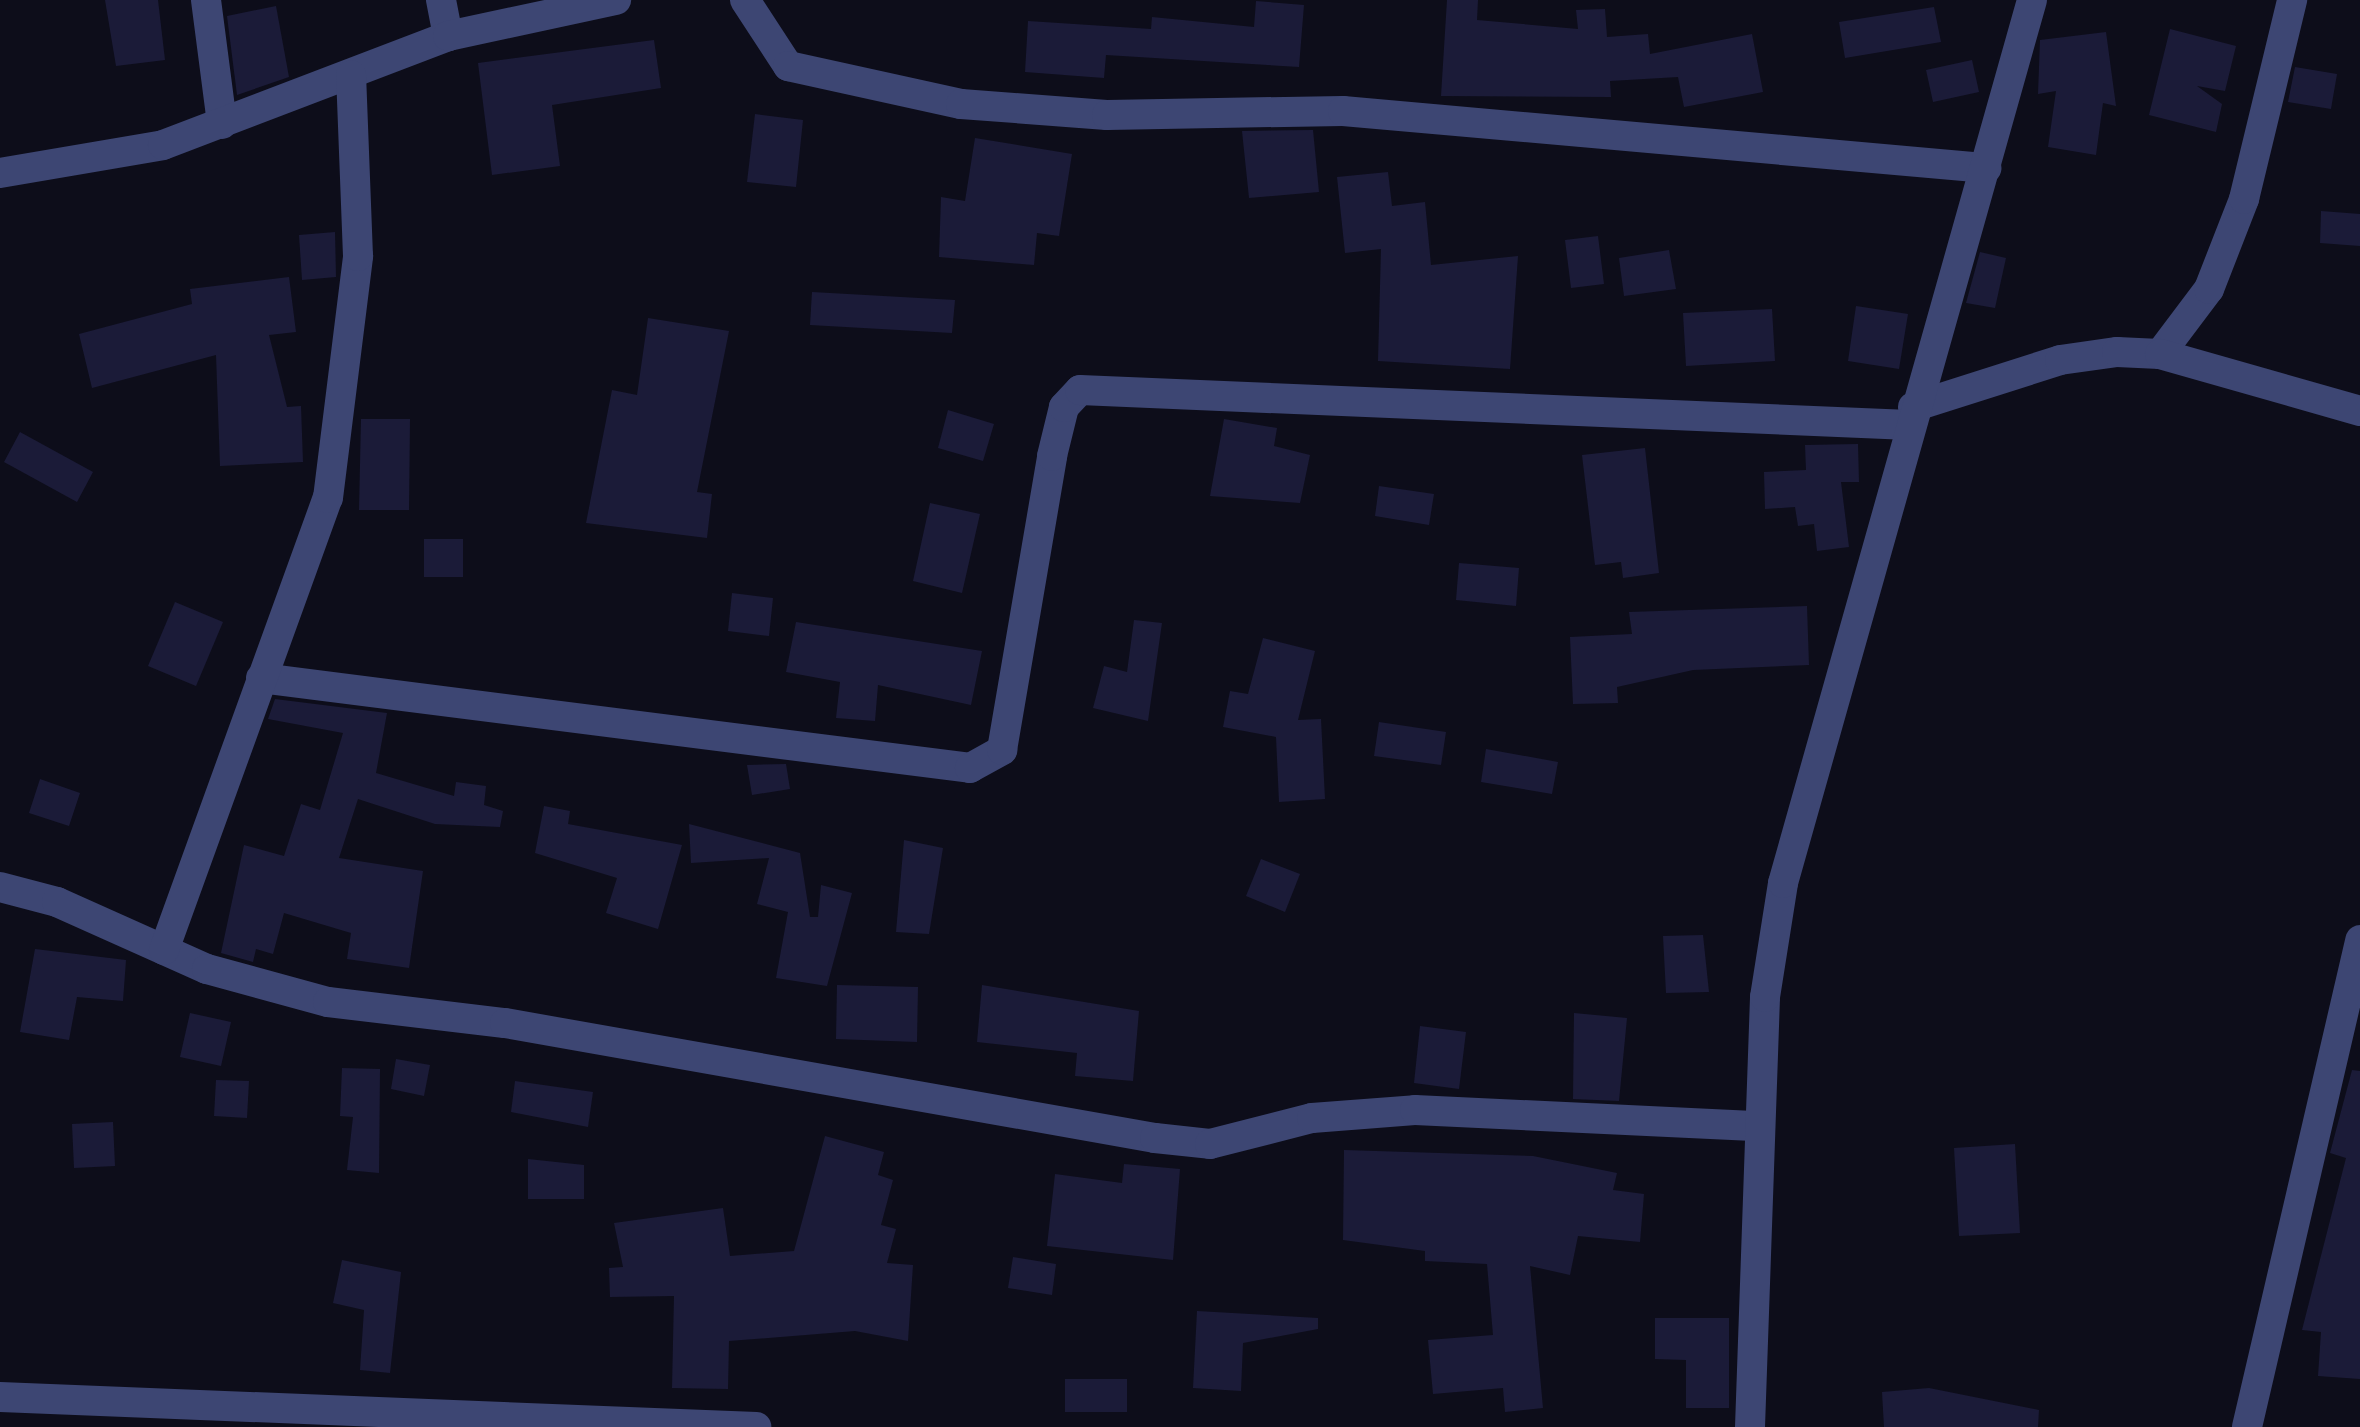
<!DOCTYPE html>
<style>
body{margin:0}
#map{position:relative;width:2360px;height:1427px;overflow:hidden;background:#0d0d1a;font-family:"Nunito Sans",sans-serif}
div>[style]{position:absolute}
.building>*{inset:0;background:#1b1b38}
.minor>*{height:30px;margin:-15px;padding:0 15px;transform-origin:15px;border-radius:15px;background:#3d4673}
span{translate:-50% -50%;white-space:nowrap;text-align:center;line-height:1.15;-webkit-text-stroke:9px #0d0d1a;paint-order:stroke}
</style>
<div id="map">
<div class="building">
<div style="clip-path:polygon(105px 0,158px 0,165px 60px,116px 66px)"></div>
<div style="clip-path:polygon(1447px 0,1478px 0,1477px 20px,1578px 29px,1576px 10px,1605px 9px,1607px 37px,1648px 34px,1650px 54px,1752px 34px,1763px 92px,1684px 107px,1678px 77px,1610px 81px,1611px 97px,1441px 96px)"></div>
<div style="clip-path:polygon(1256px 1px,1304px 5px,1299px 67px,1106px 55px,1104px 78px,1025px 72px,1028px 21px,1151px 29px,1152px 17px,1254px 27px)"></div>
<div style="clip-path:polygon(276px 6px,289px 77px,237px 95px,227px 16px)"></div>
<div style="clip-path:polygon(1934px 7px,1941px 42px,1845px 58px,1839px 22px)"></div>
<div style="clip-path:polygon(2170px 29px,2236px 46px,2225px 91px,2197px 86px,2222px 104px,2216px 132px,2149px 115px)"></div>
<div style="clip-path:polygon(2106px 32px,2116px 106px,2103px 103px,2096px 155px,2048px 147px,2056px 91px,2038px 94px,2040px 40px)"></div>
<div style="clip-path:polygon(654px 40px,661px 88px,552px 105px,560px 166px,492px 175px,478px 63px)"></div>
<div style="clip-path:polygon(1972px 60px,1979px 92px,1933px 102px,1926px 70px)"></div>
<div style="clip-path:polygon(2295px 67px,2337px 74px,2331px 109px,2288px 102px)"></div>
<div style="clip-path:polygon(755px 114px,803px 120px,796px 187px,747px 182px)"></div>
<div style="clip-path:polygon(1313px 130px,1319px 192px,1249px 198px,1242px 131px)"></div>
<div style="clip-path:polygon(975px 138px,1072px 154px,1059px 236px,1037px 233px,1034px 265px,939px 257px,941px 197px,965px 201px)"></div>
<div style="clip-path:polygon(1388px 172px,1392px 206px,1425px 202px,1431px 265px,1518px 256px,1510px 369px,1378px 361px,1381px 249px,1345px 253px,1337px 177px)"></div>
<div style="clip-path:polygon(2321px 211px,2360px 214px,2360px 246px,2320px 243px)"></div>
<div style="clip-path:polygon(335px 232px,336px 277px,302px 280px,299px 235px)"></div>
<div style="clip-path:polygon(1598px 236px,1604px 284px,1571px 288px,1565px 240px)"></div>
<div style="clip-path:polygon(1669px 250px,1676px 289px,1624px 296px,1619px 258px)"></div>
<div style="clip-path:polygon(1980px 252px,2006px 258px,1995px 308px,1966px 303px)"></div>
<div style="clip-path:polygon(289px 277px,296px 332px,269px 335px,287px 407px,301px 406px,303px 462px,220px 466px,216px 355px,92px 388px,79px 334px,192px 304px,190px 289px)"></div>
<div style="clip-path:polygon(812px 292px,955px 300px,952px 333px,810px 325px)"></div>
<div style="clip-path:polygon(1856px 306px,1908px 314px,1899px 369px,1848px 361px)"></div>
<div style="clip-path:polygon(1772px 309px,1775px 361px,1686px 366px,1683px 313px)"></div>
<div style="clip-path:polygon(648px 318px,729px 331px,697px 492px,712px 494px,707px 538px,586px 523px,612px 390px,637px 395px)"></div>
<div style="clip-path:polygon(948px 410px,994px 424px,983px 461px,938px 448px)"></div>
<div style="clip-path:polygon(361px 419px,410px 419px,409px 510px,359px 510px)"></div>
<div style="clip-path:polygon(1224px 419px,1277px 428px,1274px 446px,1310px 455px,1300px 503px,1210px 496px)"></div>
<div style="clip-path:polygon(20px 432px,93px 472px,77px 502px,4px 462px)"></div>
<div style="clip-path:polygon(1858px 444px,1859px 482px,1841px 482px,1849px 547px,1817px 551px,1814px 524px,1798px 526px,1795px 507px,1765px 509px,1764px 472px,1806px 470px,1805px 445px)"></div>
<div style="clip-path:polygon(1645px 448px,1659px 573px,1623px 578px,1621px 562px,1595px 565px,1582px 455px)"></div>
<div style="clip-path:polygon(1379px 486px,1434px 494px,1429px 525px,1375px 516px)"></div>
<div style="clip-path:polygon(930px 503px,980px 514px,962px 593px,913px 581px)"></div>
<div style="clip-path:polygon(424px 539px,463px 539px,463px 577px,424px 577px)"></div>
<div style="clip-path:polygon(1459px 563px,1519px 568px,1516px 606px,1456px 600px)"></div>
<div style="clip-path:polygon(732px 593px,773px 598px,769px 636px,728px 631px)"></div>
<div style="clip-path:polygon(175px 602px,223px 622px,196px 686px,148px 666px)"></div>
<div style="clip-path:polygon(1807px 606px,1809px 665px,1693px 670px,1617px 687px,1618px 703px,1573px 704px,1570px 637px,1632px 634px,1629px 612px)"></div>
<div style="clip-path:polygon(1134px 620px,1162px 623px,1148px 721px,1093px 708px,1104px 666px,1127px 672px)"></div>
<div style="clip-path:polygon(796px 622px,982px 651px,971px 705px,878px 685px,875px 721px,836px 718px,840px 682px,786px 672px)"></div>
<div style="clip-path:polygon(1263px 638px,1315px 651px,1298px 720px,1321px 719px,1325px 799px,1279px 802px,1276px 737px,1223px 727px,1230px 691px,1248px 694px)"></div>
<div style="clip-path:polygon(275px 699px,387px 713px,376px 773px,454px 796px,456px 782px,486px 786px,484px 805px,503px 811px,500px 827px,435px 824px,358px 799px,339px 858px,423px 871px,409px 968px,347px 959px,351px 933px,284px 913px,273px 954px,256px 949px,253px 962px,221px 953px,244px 845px,284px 856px,301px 804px,320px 810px,343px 733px,268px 719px)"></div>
<div style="clip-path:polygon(1379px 722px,1446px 732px,1441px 765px,1374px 756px)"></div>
<div style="clip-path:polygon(1486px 749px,1558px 762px,1552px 794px,1481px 782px)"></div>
<div style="clip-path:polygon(786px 764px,790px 789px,752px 795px,747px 765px)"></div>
<div style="clip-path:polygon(40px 779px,80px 793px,69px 826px,29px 813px)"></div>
<div style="clip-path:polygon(544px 806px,570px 811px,568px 824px,682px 845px,658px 929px,606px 913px,617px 878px,535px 853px)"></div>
<div style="clip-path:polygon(689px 824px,800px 853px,810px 917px,818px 917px,821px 885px,852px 893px,827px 986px,776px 978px,788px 912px,757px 904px,769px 858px,691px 863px)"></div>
<div style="clip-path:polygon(904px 840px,943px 848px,929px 934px,896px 932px)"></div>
<div style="clip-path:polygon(1261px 859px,1300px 874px,1285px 912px,1246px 896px)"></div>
<div style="clip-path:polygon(1703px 935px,1709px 992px,1666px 993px,1663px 936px)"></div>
<div style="clip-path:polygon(35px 949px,126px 960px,123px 1001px,77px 997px,69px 1040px,20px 1032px)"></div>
<div style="clip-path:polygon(837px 985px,918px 987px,917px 1042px,836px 1039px)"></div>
<div style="clip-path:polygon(982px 985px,1139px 1011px,1133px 1081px,1075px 1076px,1077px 1053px,977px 1042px)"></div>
<div style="clip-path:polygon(190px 1013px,231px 1022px,221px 1066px,180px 1057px)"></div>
<div style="clip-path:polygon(1574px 1013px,1627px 1018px,1619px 1101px,1573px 1099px)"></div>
<div style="clip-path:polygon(1420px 1026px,1466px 1032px,1459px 1089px,1414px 1083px)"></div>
<div style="clip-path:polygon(396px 1059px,430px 1065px,424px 1096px,391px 1089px)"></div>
<div style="clip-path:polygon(342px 1068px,380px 1069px,379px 1173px,347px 1170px,353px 1117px,340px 1116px)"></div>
<div style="clip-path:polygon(2352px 1070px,2360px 1071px,2360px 1379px,2318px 1376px,2321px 1332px,2302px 1330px,2346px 1158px,2330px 1153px)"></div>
<div style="clip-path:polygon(216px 1080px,249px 1081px,247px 1118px,214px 1116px)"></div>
<div style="clip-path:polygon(515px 1081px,593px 1092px,588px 1127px,511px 1112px)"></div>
<div style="clip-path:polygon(113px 1122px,115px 1166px,74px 1168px,72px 1124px)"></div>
<div style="clip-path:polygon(825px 1136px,884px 1152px,878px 1175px,893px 1180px,881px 1225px,896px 1229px,887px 1263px,913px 1265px,908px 1341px,855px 1331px,729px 1341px,728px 1389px,672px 1388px,674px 1296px,610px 1297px,609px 1268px,623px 1267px,614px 1223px,723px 1208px,730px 1256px,794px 1251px)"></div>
<div style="clip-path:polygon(2015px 1144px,2020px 1233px,1959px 1236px,1954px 1148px)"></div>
<div style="clip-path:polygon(1344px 1150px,1533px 1156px,1617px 1173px,1613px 1190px,1644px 1194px,1640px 1242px,1578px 1236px,1570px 1275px,1530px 1266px,1543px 1408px,1505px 1412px,1503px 1388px,1433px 1394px,1428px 1340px,1493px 1335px,1487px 1264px,1425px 1261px,1425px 1251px,1343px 1240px)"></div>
<div style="clip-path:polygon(528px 1159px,584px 1165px,584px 1199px,528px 1199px)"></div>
<div style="clip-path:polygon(1124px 1164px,1180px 1169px,1173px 1260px,1047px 1246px,1055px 1174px,1122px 1183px)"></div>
<div style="clip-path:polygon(1013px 1257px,1056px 1264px,1052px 1295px,1008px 1288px)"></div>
<div style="clip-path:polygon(342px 1260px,401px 1272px,390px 1373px,360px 1370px,364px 1310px,333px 1303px)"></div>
<div style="clip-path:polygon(1197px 1311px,1318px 1318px,1318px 1329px,1243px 1343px,1241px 1391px,1193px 1388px)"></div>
<div style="clip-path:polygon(1655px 1318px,1729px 1318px,1729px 1408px,1686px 1408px,1686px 1360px,1655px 1359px)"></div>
<div style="clip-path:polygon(1065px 1379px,1127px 1379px,1127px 1412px,1065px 1412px)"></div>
<div style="clip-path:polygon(1929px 1388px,2039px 1410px,2038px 1427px,1884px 1427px,1882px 1392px)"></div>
</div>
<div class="minor">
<div style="left:206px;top:0;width:125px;rotate:82.6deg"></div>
<div style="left:441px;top:0;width:37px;rotate:79deg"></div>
<div style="left:745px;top:0;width:79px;rotate:56.9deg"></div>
<div style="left:788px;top:66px;width:177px;rotate:12.4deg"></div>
<div style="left:961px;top:104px;width:146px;rotate:4.3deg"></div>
<div style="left:1107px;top:115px;width:236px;rotate:-1deg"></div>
<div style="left:1343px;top:111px;width:646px;rotate:5.07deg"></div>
<div style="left:0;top:173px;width:165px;rotate:-9.7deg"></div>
<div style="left:163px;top:145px;width:305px;rotate:-20.9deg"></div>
<div style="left:448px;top:36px;width:172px;rotate:-12.1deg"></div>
<div style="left:2160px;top:354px;width:81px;rotate:-53deg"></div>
<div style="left:2209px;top:289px;width:97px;rotate:-68.7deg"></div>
<div style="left:2244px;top:199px;width:205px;rotate:-76.4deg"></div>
<div style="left:1913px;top:407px;width:154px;rotate:-17.7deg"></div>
<div style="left:2060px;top:360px;width:58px;rotate:-8deg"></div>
<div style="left:2117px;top:352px;width:43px;rotate:2.7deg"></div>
<div style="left:2160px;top:354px;width:208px;rotate:15.9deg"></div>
<div style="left:261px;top:678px;width:715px;rotate:7.23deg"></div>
<div style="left:970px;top:768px;width:37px;rotate:-29deg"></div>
<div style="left:1002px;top:750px;width:298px;rotate:-80.3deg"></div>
<div style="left:1052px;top:456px;width:50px;rotate:-76.2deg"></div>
<div style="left:1064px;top:407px;width:23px;rotate:-47deg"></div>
<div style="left:1080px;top:390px;width:830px;rotate:2.42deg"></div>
<div style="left:0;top:887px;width:59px;rotate:14.7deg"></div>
<div style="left:57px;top:902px;width:164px;rotate:24.1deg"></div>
<div style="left:207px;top:969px;width:125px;rotate:15.3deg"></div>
<div style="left:328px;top:1002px;width:178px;rotate:6.8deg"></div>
<div style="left:505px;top:1023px;width:660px;rotate:10.03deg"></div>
<div style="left:1155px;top:1138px;width:55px;rotate:6.2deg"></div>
<div style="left:1210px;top:1144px;width:105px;rotate:-14.3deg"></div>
<div style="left:1312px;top:1118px;width:103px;rotate:-4.4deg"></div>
<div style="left:1415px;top:1110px;width:344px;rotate:2.7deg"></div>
<div style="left:164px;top:950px;width:481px;rotate:-70.1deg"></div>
<div style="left:328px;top:498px;width:244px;rotate:-82.9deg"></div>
<div style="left:358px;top:256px;width:181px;rotate:-92.2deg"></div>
<div style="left:0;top:1397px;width:757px;rotate:2.27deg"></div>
<div style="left:1750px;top:1427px;width:430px;rotate:-88deg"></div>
<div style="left:1765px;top:997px;width:115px;rotate:-81deg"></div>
<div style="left:1783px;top:883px;width:917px;rotate:-74.25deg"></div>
<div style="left:2247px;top:1427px;width:500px;rotate:-76.9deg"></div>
</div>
</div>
